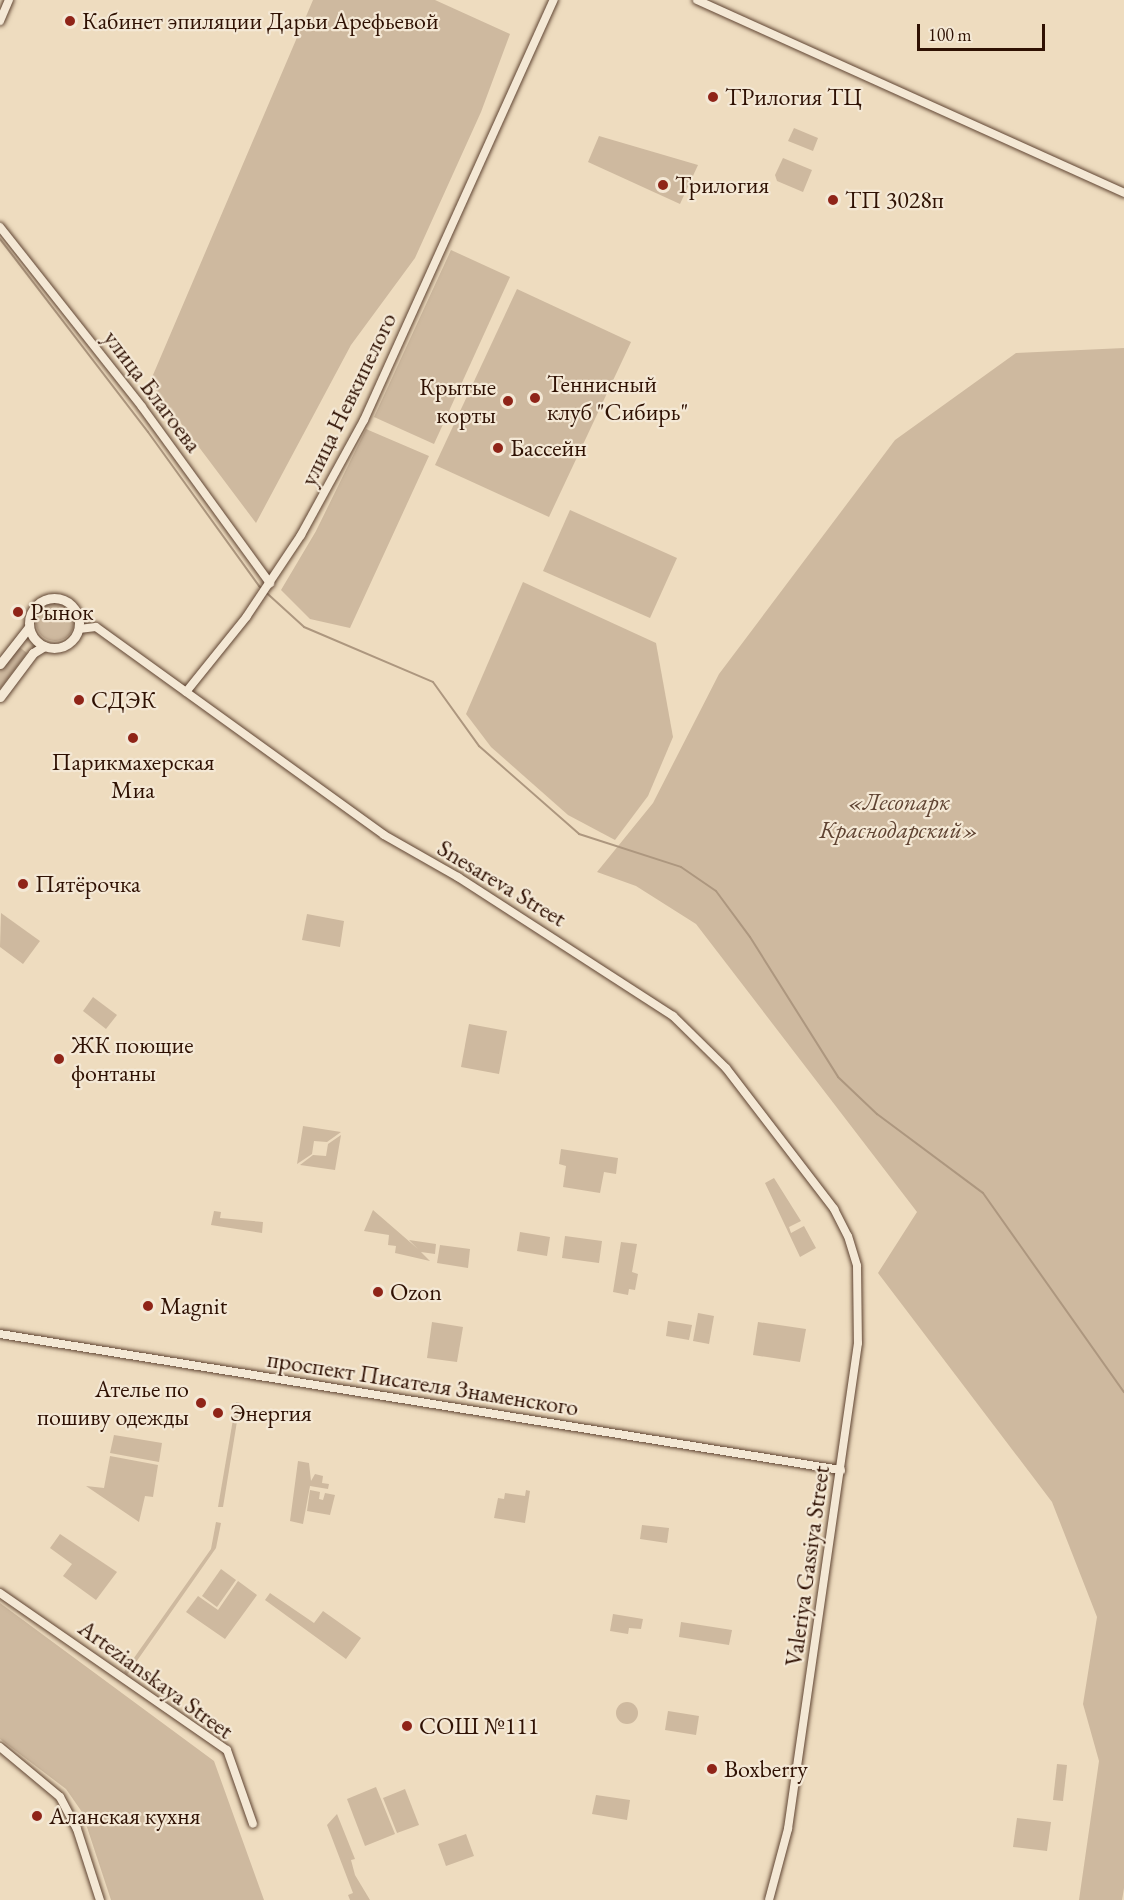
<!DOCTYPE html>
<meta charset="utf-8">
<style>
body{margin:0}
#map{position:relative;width:1124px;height:1900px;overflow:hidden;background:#eedcbf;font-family:"EB Garamond",serif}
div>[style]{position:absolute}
.green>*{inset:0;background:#ceb99f}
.round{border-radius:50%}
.stream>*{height:2px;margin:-1px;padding:0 1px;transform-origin:1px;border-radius:1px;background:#ad977f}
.roads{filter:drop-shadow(0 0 2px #5f4432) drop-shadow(0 0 2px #5f4432)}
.minor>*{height:8px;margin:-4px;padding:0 4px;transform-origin:4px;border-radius:4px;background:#f4e8d5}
.tertiary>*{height:9px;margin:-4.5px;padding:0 4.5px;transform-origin:4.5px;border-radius:4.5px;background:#f4e8d5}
.tertiary>.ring{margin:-4.5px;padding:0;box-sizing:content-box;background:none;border:9px solid #f4e8d5;border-radius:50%}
.dots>*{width:16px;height:16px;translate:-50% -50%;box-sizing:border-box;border:3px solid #f4e8d5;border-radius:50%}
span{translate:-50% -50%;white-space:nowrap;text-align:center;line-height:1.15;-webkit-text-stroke:4.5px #f4e8d5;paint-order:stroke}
.poi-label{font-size:24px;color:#2f1103}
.left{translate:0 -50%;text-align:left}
.right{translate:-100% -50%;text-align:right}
.street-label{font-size:24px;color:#2f1103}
.park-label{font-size:24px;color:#5f4332;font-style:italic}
.scale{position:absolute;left:917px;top:24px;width:128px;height:27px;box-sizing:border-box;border:3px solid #2f1103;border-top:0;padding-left:8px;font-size:18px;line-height:21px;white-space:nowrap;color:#2f1103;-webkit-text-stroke:4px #f4e8d5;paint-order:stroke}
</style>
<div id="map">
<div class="green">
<div style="clip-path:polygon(313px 0,435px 0,510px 34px,481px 112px,415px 258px,351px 345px,256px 523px,150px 382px)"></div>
<div style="clip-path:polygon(794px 128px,818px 138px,813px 151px,788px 141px)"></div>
<div style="clip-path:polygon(599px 136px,698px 165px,680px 204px,588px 162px)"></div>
<div style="clip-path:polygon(783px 158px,812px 170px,803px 192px,777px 181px,775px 175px)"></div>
<div style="clip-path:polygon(451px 250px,510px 277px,434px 444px,374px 417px)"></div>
<div style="clip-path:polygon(517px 289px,631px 342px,549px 517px,435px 465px)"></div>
<div style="clip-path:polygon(1124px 348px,1124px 1888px,1122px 1900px,1079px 1900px,1099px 1761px,1083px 1704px,1097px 1617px,1052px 1502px,878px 1273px,917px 1212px,696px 924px,636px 886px,597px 872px,653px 803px,719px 674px,895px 440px,1016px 353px)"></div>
<div style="clip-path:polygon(366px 429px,429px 456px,350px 628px,310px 619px,281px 590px,316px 531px)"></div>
<div style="clip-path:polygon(570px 510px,677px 558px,650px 618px,543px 571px)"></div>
<div style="clip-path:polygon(523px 582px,656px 643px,673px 737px,648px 796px,615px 840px,568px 815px,491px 747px,466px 714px)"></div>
<div class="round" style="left:36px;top:603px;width:38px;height:38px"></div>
<div style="clip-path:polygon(18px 646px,27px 653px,0 689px,0 670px)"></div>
<div style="clip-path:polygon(1px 913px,40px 941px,23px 964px,0 947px)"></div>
<div style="clip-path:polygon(307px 914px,344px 921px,340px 947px,302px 940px)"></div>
<div style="clip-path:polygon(93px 997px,117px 1015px,106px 1029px,83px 1011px)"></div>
<div style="clip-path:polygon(469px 1024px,507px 1031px,499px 1074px,461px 1067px)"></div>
<div style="clip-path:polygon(303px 1126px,341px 1132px,327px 1142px,314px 1141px,312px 1154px,297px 1164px)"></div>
<div style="clip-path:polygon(341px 1135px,335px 1170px,300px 1165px,313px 1155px,326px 1156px,328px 1144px)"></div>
<div style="clip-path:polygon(561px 1149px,618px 1158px,616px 1174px,604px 1172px,600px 1193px,563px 1187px,566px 1166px,559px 1164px)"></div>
<div style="clip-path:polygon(774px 1178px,801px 1221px,789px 1227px,791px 1233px,804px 1226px,816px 1248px,800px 1257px,765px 1183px)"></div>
<div style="clip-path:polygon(373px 1210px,418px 1249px,409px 1240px,436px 1244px,435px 1254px,421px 1252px,430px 1261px,395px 1253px,396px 1246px,388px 1245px,389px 1235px,364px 1231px)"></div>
<div style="clip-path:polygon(214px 1211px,221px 1212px,220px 1218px,263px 1222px,262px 1233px,211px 1225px)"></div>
<div style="clip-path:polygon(520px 1232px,550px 1237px,547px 1256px,517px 1251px)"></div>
<div style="clip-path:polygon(565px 1236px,602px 1241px,599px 1263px,562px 1258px)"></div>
<div style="clip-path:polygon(621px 1242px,637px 1244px,632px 1272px,638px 1274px,635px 1290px,629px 1289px,628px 1295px,613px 1292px)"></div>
<div style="clip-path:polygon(440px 1245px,470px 1249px,468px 1268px,437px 1263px)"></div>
<div style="clip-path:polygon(698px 1313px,714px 1316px,709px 1344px,693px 1341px)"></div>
<div style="clip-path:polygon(668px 1321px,692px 1325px,689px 1340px,666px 1336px)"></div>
<div style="clip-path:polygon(432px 1322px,463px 1327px,457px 1362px,427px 1358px)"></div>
<div style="clip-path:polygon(758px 1322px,806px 1329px,800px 1362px,753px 1355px)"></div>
<div style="clip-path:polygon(236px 1402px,240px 1403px,223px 1507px,218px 1507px)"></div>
<div style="clip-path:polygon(114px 1435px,162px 1443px,159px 1462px,110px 1453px)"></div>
<div style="clip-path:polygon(110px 1456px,158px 1465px,153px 1497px,145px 1496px,139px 1522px,86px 1486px,104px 1488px)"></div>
<div style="clip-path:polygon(298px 1461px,309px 1463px,311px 1481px,315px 1474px,323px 1476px,322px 1483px,329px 1484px,328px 1489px,310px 1486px,303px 1524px,290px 1521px)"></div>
<div style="clip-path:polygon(310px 1490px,320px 1492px,319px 1499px,323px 1500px,325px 1493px,335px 1495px,330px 1515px,307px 1511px)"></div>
<div style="clip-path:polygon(526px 1490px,530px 1491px,525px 1523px,494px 1518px,498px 1498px,504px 1499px,505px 1493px,525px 1496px)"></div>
<div style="clip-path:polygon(216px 1522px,221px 1523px,216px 1548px,127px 1675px,124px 1672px,211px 1549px)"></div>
<div style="clip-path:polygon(642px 1525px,669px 1528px,667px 1543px,640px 1539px)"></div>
<div style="clip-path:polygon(60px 1534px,117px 1572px,96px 1600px,63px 1576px,72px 1564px,50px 1548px)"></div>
<div style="clip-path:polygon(221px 1569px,236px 1580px,217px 1607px,202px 1596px)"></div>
<div style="clip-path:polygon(238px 1581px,257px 1595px,225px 1639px,186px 1612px,198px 1596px,218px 1610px)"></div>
<div style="clip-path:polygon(270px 1593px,314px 1623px,323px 1611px,361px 1638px,346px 1659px,265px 1600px)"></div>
<div style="clip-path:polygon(0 1603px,214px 1761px,264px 1900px,111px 1900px,82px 1812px,66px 1789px,0 1739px)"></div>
<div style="clip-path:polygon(613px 1614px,643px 1619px,641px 1629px,629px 1628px,628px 1634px,610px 1631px)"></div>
<div style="clip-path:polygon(681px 1622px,732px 1630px,729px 1645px,679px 1637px)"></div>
<div class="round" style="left:616px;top:1702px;width:22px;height:22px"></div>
<div style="clip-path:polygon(668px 1711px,699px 1716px,696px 1735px,665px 1730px)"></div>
<div style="clip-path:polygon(1057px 1764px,1067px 1765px,1063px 1801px,1053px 1800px)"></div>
<div style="clip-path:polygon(376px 1787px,395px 1834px,365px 1846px,347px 1799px)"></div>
<div style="clip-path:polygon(405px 1789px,419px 1825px,397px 1833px,383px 1798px)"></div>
<div style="clip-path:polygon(596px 1795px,630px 1800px,627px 1820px,592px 1814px)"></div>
<div style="clip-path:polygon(337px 1814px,355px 1859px,351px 1860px,355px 1875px,370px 1900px,350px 1900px,348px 1895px,353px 1893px,327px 1825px)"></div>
<div style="clip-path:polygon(1017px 1818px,1051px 1822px,1047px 1851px,1013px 1847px)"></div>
<div style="clip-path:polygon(466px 1834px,474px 1856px,446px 1866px,438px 1844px)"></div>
</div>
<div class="stream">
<div style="left:0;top:239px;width:243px;rotate:52.5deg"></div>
<div style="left:148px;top:432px;width:190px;rotate:54.2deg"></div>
<div style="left:259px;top:586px;width:61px;rotate:42.3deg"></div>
<div style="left:304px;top:627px;width:140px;rotate:23.1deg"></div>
<div style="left:433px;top:682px;width:79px;rotate:54.3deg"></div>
<div style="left:479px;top:746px;width:133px;rotate:41.3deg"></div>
<div style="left:579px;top:834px;width:107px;rotate:17.9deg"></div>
<div style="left:681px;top:867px;width:42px;rotate:34.4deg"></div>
<div style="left:716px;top:891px;width:57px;rotate:53.5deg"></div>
<div style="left:750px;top:937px;width:165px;rotate:57.8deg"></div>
<div style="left:838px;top:1077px;width:54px;rotate:43.5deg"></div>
<div style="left:877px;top:1114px;width:132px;rotate:36.7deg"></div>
<div style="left:983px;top:1193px;width:244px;rotate:54.7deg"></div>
</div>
<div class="roads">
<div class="minor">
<div style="left:697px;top:0;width:469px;rotate:24.3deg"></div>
<div style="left:0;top:21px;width:23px;rotate:-67deg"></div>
<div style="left:0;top:227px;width:229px;rotate:51.7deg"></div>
<div style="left:142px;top:407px;width:218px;rotate:54deg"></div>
<div style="left:79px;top:629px;width:17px;rotate:-7deg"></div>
<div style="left:96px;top:627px;width:355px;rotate:35.8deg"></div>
<div style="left:384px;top:835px;width:85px;rotate:29.6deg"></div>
<div style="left:458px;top:877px;width:256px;rotate:32.9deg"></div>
<div style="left:673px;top:1016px;width:74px;rotate:44.5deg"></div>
<div style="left:726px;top:1068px;width:178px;rotate:52.5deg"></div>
<div style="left:834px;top:1209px;width:30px;rotate:63deg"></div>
<div style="left:848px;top:1236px;width:31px;rotate:73deg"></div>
<div style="left:857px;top:1266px;width:77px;rotate:89.3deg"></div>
<div style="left:858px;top:1343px;width:491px;rotate:98.2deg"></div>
<div style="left:788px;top:1829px;width:73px;rotate:105deg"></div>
<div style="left:186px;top:692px;width:97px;rotate:-51.2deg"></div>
<div style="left:247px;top:616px;width:97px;rotate:-56.3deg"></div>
<div style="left:301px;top:535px;width:131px;rotate:-61.3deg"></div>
<div style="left:364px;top:420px;width:461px;rotate:-65.7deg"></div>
<div style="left:0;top:1334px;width:852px;rotate:9.19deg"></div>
<div style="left:0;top:1593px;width:276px;rotate:34.7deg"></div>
<div style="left:227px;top:1750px;width:78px;rotate:70.6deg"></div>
<div style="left:0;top:1747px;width:78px;rotate:39.8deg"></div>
<div style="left:60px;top:1797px;width:36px;rotate:62deg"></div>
<div style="left:77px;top:1829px;width:75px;rotate:72.1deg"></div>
</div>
<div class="tertiary">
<div class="ring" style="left:29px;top:598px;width:41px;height:41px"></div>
<div style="left:0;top:664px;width:47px;rotate:-51.9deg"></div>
<div style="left:0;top:697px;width:55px;rotate:-53.1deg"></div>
<div style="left:33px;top:653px;width:13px;rotate:-32deg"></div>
</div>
</div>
<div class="dots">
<div style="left:70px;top:21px;background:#8f2418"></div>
<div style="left:713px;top:97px;background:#8f2418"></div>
<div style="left:663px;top:185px;background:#8f2418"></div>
<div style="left:833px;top:200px;background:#8f2418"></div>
<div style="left:535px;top:398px;background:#8f2418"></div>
<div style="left:508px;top:401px;background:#8f2418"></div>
<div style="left:498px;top:448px;background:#8f2418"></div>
<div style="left:18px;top:612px;background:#8f2418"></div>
<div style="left:79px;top:700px;background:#8f2418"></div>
<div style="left:133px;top:738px;background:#8f2418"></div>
<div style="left:23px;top:884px;background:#8f2418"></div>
<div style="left:59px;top:1059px;background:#8f2418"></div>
<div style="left:378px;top:1292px;background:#8f2418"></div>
<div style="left:148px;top:1306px;background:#8f2418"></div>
<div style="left:201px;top:1403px;background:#8f2418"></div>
<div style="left:218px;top:1413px;background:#8f2418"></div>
<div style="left:407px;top:1726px;background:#8f2418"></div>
<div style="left:712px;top:1769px;background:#8f2418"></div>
<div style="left:37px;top:1816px;background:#8f2418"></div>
</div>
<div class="poi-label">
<span class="left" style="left:82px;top:21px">Кабинет эпиляции Дарьи Арефьевой</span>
<span class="left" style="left:725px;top:97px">ТРилогия ТЦ</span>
<span class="left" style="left:675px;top:185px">Трилогия</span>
<span class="left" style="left:845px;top:200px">ТП 3028п</span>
<span class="left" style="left:547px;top:398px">Теннисный<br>клуб "Сибирь"</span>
<span class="right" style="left:496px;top:401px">Крытые<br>корты</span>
<span class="left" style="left:510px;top:448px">Бассейн</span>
<span class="left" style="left:30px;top:612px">Рынок</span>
<span class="left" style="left:91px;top:700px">СДЭК</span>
<span style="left:133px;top:776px">Парикмахерская<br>Миа</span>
<span class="left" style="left:35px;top:884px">Пятёрочка</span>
<span class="left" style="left:71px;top:1059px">ЖК поющие<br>фонтаны</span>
<span class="left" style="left:390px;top:1292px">Ozon</span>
<span class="left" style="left:160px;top:1306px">Magnit</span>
<span class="right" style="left:189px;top:1403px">Ателье по<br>пошиву одежды</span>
<span class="left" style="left:230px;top:1413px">Энергия</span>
<span class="left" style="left:419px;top:1726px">СОШ №111</span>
<span class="left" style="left:724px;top:1769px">Boxberry</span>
<span class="left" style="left:49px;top:1816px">Аланская кухня</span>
</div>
<div class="street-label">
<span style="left:153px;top:391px;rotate:53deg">улица Благоева</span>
<span style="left:348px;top:399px;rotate:-64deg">улица Невкипелого</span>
<span style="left:502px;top:883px;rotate:31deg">Snesareva Street</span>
<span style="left:423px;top:1383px;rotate:9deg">проспект Писателя Знаменского</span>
<span style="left:807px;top:1566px;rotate:-82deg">Valeriya Gassiya Street</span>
<span style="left:156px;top:1679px;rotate:36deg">Artezianskaya Street</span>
</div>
<div class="park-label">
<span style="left:899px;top:816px">«Лесопарк<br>Краснодарский»</span>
</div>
<div class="scale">100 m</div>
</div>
